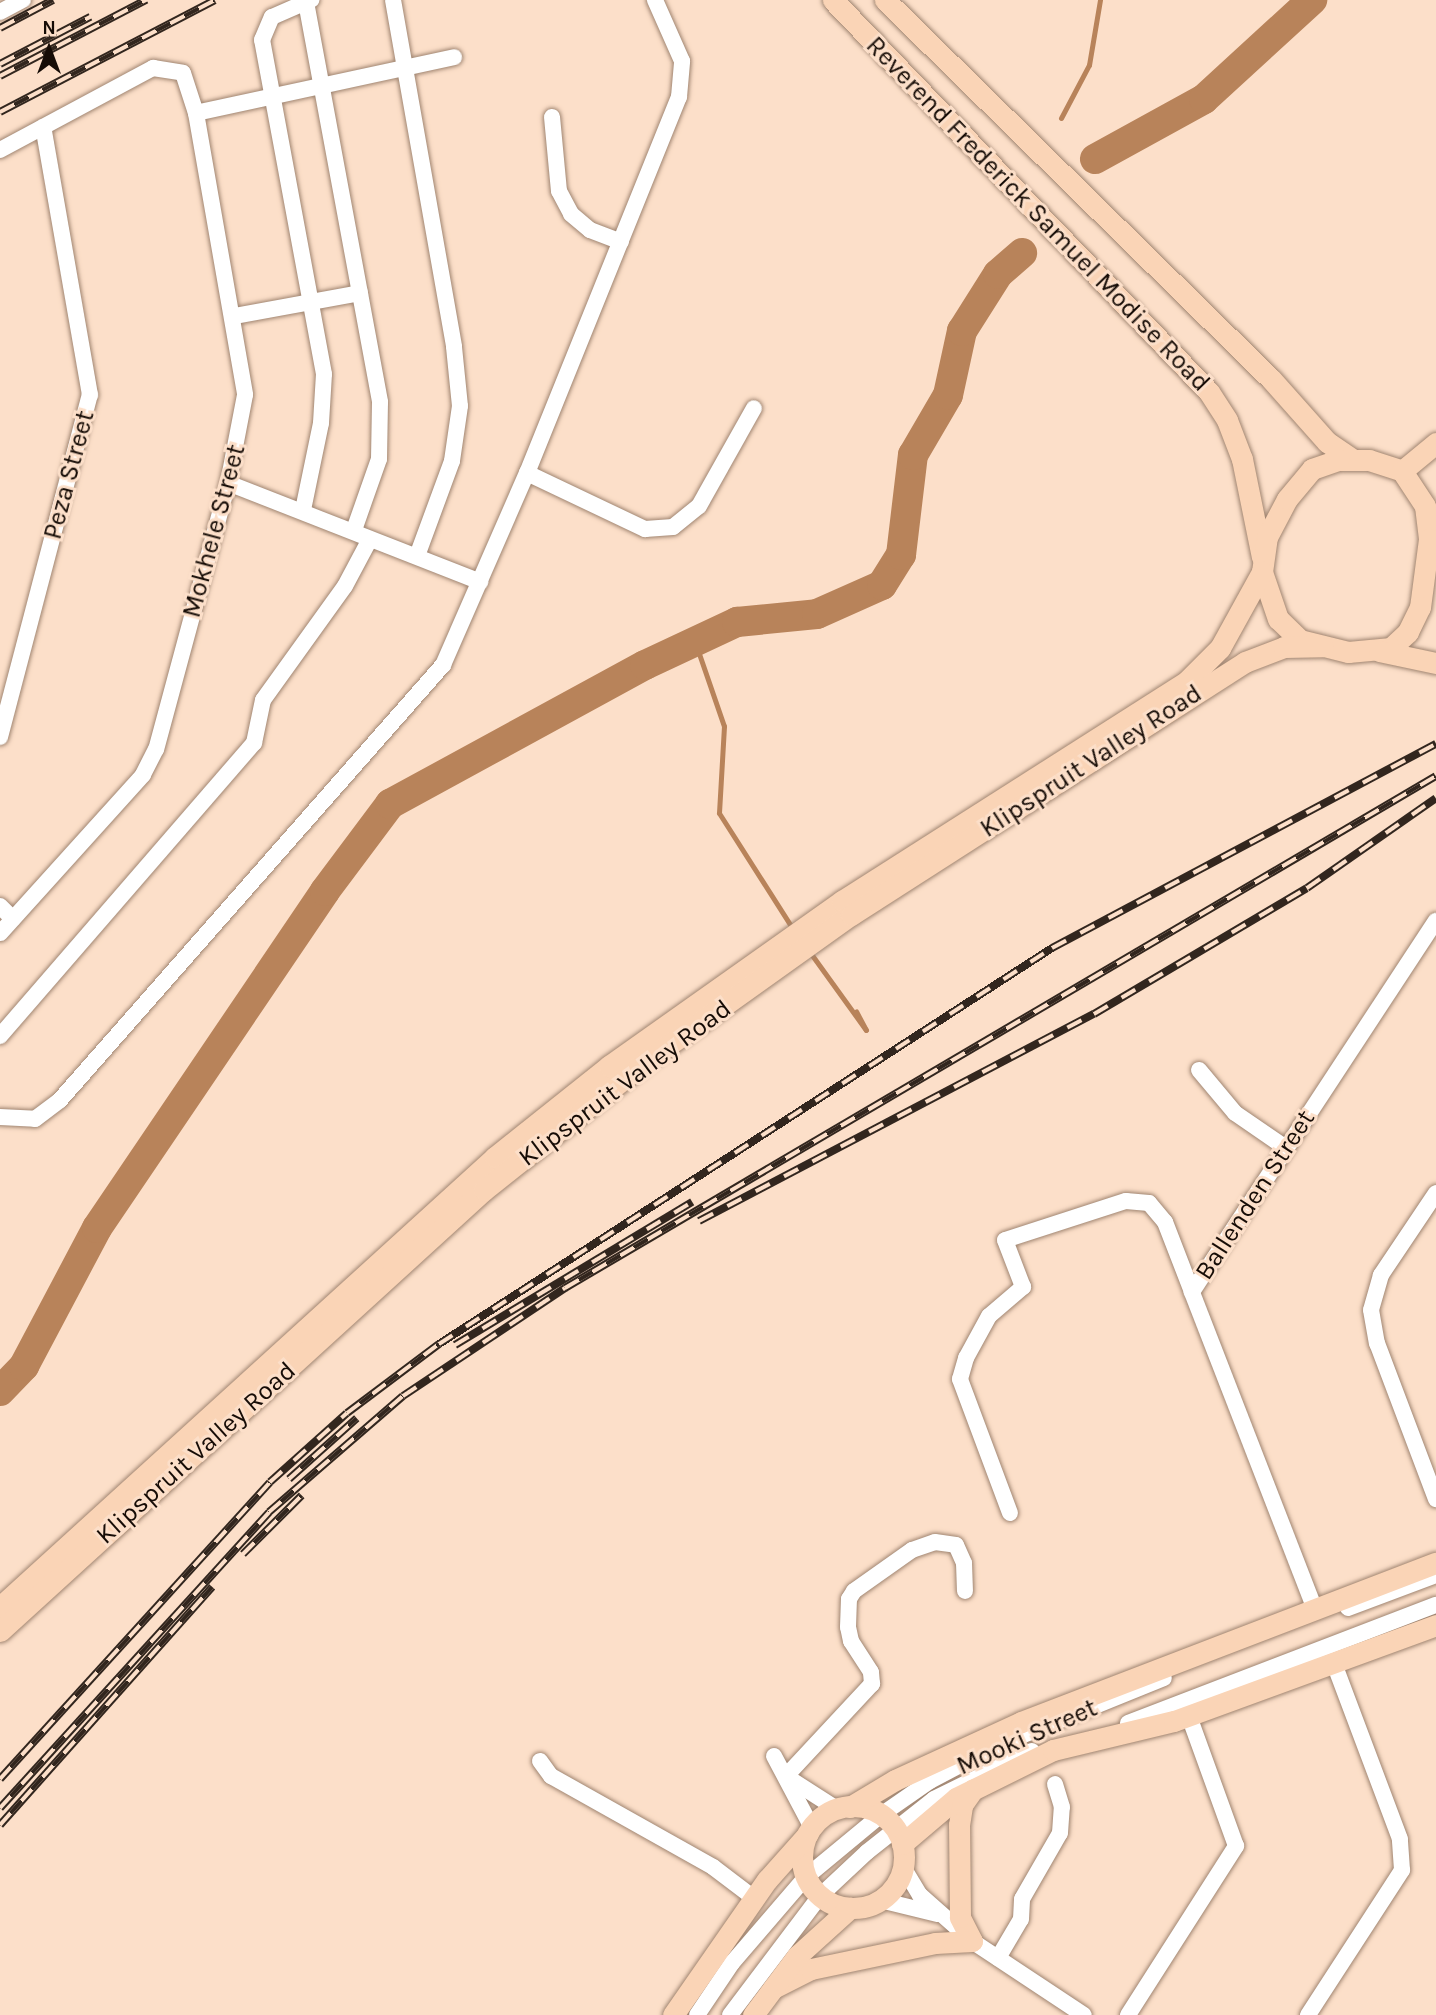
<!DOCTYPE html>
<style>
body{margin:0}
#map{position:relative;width:1436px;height:2015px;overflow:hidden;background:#fcdfc9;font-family:Karla,sans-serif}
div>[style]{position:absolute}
.stream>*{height:5px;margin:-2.5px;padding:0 2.5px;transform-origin:2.5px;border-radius:2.5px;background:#b8835a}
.river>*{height:30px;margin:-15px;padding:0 15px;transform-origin:15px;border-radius:15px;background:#b8835a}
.roads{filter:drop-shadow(0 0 2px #a08571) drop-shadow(0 0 2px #a08571)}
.minor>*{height:16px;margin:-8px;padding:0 8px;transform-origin:8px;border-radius:8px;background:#fff}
.major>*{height:21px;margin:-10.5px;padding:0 10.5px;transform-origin:10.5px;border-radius:10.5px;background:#fad4b6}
.major>.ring{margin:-10.5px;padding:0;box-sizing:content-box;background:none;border:21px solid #fad4b6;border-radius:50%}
.rail>*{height:8px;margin-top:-4px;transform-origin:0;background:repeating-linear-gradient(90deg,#fcdfc9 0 16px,#32261e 0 32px);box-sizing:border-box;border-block:2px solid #32261e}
span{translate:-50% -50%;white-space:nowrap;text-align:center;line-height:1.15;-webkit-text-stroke:6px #fcdfc9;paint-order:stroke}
.street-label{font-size:26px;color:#160c06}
.north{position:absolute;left:14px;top:14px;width:70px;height:70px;-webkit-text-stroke:5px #fcdfc9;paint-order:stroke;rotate:0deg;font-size:19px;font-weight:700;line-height:28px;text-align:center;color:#160c06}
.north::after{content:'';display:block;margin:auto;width:24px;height:32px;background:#160c06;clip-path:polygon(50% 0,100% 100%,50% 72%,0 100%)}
</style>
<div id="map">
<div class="stream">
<div style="left:1061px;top:118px;width:60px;rotate:-62.2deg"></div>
<div style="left:1089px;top:65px;width:66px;rotate:-80.4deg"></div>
<div style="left:695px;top:642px;width:89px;rotate:71deg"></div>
<div style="left:724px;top:726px;width:87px;rotate:93.3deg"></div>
<div style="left:719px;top:813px;width:138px;rotate:57.5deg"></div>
<div style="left:809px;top:951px;width:97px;rotate:54.2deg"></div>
<div style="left:866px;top:1030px;width:21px;rotate:-118deg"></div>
</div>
<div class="river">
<div style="left:1095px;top:159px;width:124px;rotate:-28.8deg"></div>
<div style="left:1204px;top:99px;width:147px;rotate:-42.5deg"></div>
<div style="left:0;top:1391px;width:35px;rotate:-46deg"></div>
<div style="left:24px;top:1366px;width:156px;rotate:-62.1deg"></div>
<div style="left:97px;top:1228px;width:407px;rotate:-55.9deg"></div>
<div style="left:325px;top:891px;width:109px;rotate:-53.2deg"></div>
<div style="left:390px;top:804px;width:290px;rotate:-28.6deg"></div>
<div style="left:645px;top:665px;width:102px;rotate:-25.1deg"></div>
<div style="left:737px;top:622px;width:80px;rotate:-5.7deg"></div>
<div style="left:817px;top:614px;width:71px;rotate:-24deg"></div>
<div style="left:882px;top:585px;width:36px;rotate:-58deg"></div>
<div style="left:901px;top:555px;width:101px;rotate:-83.2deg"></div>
<div style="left:913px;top:455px;width:69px;rotate:-59.7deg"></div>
<div style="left:948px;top:395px;width:66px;rotate:-77.7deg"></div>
<div style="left:962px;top:331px;width:67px;rotate:-57.7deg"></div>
<div style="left:998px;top:274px;width:32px;rotate:-41deg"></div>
</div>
<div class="roads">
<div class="minor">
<div style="left:393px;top:0;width:352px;rotate:80deg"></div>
<div style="left:454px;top:347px;width:59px;rotate:84.2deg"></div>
<div style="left:460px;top:406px;width:56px;rotate:98.3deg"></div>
<div style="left:452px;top:461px;width:101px;rotate:110.2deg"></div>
<div style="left:306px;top:2px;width:407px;rotate:79.5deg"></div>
<div style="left:380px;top:402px;width:57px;rotate:91deg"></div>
<div style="left:379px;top:459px;width:75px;rotate:109.4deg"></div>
<div style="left:0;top:12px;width:26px;rotate:-28deg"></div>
<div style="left:196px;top:113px;width:264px;rotate:-12.2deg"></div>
<div style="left:552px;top:117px;width:74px;rotate:84.6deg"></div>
<div style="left:559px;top:191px;width:26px;rotate:62deg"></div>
<div style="left:571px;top:214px;width:25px;rotate:40deg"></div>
<div style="left:590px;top:230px;width:33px;rotate:21deg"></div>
<div style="left:0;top:150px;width:174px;rotate:-28.2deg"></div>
<div style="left:153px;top:68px;width:30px;rotate:9deg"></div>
<div style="left:183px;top:73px;width:42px;rotate:72deg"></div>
<div style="left:196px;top:113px;width:286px;rotate:80.1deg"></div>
<div style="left:245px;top:395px;width:90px;rotate:100.9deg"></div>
<div style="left:228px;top:483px;width:276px;rotate:105.1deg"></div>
<div style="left:156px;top:749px;width:29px;rotate:117deg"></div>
<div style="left:143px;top:775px;width:213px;rotate:132.1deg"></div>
<div style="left:235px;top:316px;width:127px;rotate:-10.4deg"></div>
<div style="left:527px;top:473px;width:131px;rotate:25.4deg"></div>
<div style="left:645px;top:529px;width:28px;rotate:-4deg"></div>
<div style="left:673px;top:527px;width:33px;rotate:-39deg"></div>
<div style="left:699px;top:506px;width:112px;rotate:-60.7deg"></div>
<div style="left:228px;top:483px;width:271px;rotate:21.4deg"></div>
<div style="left:303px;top:510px;width:89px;rotate:-78.3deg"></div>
<div style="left:321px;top:423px;width:49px;rotate:-86.5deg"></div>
<div style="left:324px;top:374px;width:340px;rotate:-100.5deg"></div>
<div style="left:262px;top:40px;width:25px;rotate:-67deg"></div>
<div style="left:272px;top:17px;width:43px;rotate:-23.6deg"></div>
<div style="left:0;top:737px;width:354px;rotate:-75.3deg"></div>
<div style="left:90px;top:395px;width:272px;rotate:-99.9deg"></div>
<div style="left:0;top:906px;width:18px;rotate:45deg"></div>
<div style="left:0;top:1036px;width:388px;rotate:-49.1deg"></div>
<div style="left:254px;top:743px;width:44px;rotate:-78.2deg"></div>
<div style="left:263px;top:700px;width:140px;rotate:-54.3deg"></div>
<div style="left:345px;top:586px;width:53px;rotate:-62deg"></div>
<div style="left:1199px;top:1070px;width:56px;rotate:50.1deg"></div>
<div style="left:1235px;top:1113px;width:62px;rotate:34.5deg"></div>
<div style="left:0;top:1117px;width:35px;rotate:3deg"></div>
<div style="left:35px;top:1119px;width:31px;rotate:-37deg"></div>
<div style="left:60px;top:1100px;width:580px;rotate:-48.64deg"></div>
<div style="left:443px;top:665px;width:210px;rotate:-66.4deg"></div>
<div style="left:527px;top:473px;width:406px;rotate:-68deg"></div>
<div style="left:679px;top:97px;width:36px;rotate:-85deg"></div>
<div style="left:682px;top:61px;width:67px;rotate:-113.9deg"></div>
<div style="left:1436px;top:1193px;width:99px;rotate:123.9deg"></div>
<div style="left:1381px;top:1275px;width:36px;rotate:106deg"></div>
<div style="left:1371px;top:1310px;width:34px;rotate:80deg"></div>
<div style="left:1377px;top:1343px;width:167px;rotate:69.3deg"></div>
<div style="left:1010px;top:1513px;width:143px;rotate:-110.5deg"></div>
<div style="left:960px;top:1379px;width:22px;rotate:-74deg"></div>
<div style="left:966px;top:1358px;width:48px;rotate:-61.3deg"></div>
<div style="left:989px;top:1316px;width:45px;rotate:-40.5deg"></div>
<div style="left:1023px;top:1287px;width:50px;rotate:-111deg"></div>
<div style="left:1005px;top:1240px;width:127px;rotate:-17.9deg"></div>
<div style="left:1126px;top:1201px;width:23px;rotate:5deg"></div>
<div style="left:1149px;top:1203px;width:25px;rotate:50deg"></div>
<div style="left:1165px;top:1222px;width:75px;rotate:68.9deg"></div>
<div style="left:1314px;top:1607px;width:338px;rotate:-111.2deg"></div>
<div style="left:1192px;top:1292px;width:444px;rotate:-56.7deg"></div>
<div style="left:1348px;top:1608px;width:94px;rotate:-20.6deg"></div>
<div style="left:1128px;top:1723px;width:330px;rotate:-21deg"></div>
<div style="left:774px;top:1756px;width:79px;rotate:62.1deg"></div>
<div style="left:540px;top:1761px;width:19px;rotate:54deg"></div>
<div style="left:551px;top:1776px;width:186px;rotate:29.3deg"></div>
<div style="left:713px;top:1867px;width:51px;rotate:37.1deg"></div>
<div style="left:787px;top:1775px;width:125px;rotate:-47deg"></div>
<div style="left:872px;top:1684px;width:12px;rotate:-95deg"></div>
<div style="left:871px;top:1672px;width:37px;rotate:-123deg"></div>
<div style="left:851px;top:1641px;width:14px;rotate:-102deg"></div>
<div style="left:848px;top:1627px;width:28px;rotate:-88deg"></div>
<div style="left:849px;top:1599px;width:9px;rotate:-58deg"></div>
<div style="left:854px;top:1591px;width:71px;rotate:-35.3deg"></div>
<div style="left:912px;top:1550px;width:24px;rotate:-19deg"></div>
<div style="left:935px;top:1542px;width:21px;rotate:8deg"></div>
<div style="left:956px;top:1545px;width:20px;rotate:66deg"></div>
<div style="left:964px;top:1563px;width:28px;rotate:88deg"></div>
<div style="left:790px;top:1779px;width:56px;rotate:32.6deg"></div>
<div style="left:903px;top:1867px;width:33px;rotate:59deg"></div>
<div style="left:920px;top:1895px;width:69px;rotate:41.5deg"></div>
<div style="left:972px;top:1941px;width:134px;rotate:33.5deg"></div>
<div style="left:880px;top:1900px;width:59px;rotate:13.8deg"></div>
<div style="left:998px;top:1958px;width:45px;rotate:-59.5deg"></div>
<div style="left:1021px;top:1919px;width:20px;rotate:-87deg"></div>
<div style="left:1022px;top:1899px;width:76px;rotate:-60.1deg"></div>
<div style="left:1060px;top:1833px;width:26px;rotate:-86deg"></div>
<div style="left:1062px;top:1807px;width:24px;rotate:-107deg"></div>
<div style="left:697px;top:2015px;width:63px;rotate:-56.1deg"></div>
<div style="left:732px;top:1963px;width:113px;rotate:-49.3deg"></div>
<div style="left:806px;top:1877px;width:97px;rotate:-39.6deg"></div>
<div style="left:881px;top:1815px;width:60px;rotate:-34.8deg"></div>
<div style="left:930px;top:1781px;width:75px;rotate:-27.9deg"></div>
<div style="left:996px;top:1746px;width:181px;rotate:-22deg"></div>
<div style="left:730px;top:2015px;width:149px;rotate:-52.9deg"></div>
<div style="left:820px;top:1896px;width:64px;rotate:-43.1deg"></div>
<div style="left:867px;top:1852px;width:85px;rotate:-38.3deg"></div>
<div style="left:934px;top:1799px;width:109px;rotate:-26.1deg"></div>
<div style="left:1128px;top:2015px;width:201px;rotate:-57.4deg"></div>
<div style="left:1236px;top:1846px;width:138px;rotate:-109.9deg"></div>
<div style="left:1308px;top:2015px;width:173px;rotate:-57deg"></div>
<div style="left:1402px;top:1870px;width:31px;rotate:-94deg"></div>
<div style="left:1400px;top:1839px;width:188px;rotate:-110.6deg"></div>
</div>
<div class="major">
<div style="left:833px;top:0;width:543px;rotate:46.19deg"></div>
<div style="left:1209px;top:392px;width:33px;rotate:57deg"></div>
<div style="left:1227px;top:420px;width:42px;rotate:69deg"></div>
<div style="left:1242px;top:459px;width:100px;rotate:78.5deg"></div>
<div style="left:885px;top:0;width:541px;rotate:44.48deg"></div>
<div style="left:1271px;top:379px;width:84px;rotate:48.4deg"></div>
<div style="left:1327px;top:442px;width:32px;rotate:34deg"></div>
<div style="left:1338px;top:460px;width:31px"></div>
<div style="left:1369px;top:460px;width:35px;rotate:18deg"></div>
<div style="left:1402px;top:471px;width:42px;rotate:56.7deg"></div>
<div style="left:1425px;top:506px;width:33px;rotate:83deg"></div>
<div style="left:1429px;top:539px;width:69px;rotate:97.5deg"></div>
<div style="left:1420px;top:607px;width:28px;rotate:116deg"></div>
<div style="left:1408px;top:632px;width:23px;rotate:137deg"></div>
<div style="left:1391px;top:648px;width:43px;rotate:174.7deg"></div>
<div style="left:1348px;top:652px;width:49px;rotate:-166deg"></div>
<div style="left:1300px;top:640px;width:30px;rotate:-136deg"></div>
<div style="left:1278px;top:619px;width:50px;rotate:-108.8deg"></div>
<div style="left:1262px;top:572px;width:35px;rotate:-82deg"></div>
<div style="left:1267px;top:537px;width:43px;rotate:-62.2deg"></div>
<div style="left:1287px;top:499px;width:39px;rotate:-50deg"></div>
<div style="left:1312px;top:469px;width:28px;rotate:-19deg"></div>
<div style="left:1402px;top:471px;width:44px;rotate:-39.5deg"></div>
<div style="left:1379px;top:651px;width:58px;rotate:11.9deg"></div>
<div style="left:0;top:1607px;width:669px;rotate:-42.27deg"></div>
<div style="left:495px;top:1157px;width:146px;rotate:-38.6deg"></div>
<div style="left:609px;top:1066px;width:286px;rotate:-35.3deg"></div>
<div style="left:842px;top:901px;width:409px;rotate:-32.5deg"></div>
<div style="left:1187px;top:681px;width:47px;rotate:-45deg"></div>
<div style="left:1220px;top:648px;width:87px;rotate:-61.1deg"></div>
<div style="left:0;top:1631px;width:655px;rotate:-42.34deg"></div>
<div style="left:484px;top:1190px;width:207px;rotate:-38.5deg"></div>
<div style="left:646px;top:1061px;width:252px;rotate:-35.5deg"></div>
<div style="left:851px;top:915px;width:468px;rotate:-32.7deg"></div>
<div style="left:1245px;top:662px;width:42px;rotate:-21deg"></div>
<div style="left:1284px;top:647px;width:39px;rotate:-1deg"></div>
<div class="ring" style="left:802px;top:1806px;width:81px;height:81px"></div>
<div style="left:850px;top:1807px;width:52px;rotate:-31deg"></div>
<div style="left:895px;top:1780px;width:139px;rotate:-24.7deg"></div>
<div style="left:1021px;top:1722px;width:444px;rotate:-21deg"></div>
<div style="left:902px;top:1844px;width:71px;rotate:-40.4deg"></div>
<div style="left:956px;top:1798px;width:108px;rotate:-26.3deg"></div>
<div style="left:1053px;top:1750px;width:124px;rotate:-13.5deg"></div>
<div style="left:1174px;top:1721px;width:279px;rotate:-20.1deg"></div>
<div style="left:972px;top:1941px;width:27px;rotate:-117deg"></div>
<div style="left:960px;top:1917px;width:92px;rotate:-90.6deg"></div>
<div style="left:959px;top:1825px;width:20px;rotate:-81deg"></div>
<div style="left:962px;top:1805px;width:19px;rotate:-55deg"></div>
<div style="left:773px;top:1988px;width:42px;rotate:-26.6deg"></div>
<div style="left:811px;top:1969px;width:127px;rotate:-11.8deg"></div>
<div style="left:935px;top:1943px;width:37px;rotate:-3deg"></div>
<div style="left:673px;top:2015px;width:165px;rotate:-55.2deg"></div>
<div style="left:767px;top:1880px;width:60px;rotate:-48.4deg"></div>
<div style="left:753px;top:2015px;width:74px;rotate:-53.3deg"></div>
<div style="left:797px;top:1956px;width:72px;rotate:-42.2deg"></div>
</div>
</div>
<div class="rail">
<div style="left:0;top:28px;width:60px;rotate:-27.8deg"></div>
<div style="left:0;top:64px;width:102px;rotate:-27.6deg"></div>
<div style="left:0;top:76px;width:165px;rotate:-27.5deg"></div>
<div style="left:0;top:112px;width:242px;rotate:-27.5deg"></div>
<div style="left:699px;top:1221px;width:446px;rotate:-27.7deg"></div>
<div style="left:1094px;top:1014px;width:247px;rotate:-30.6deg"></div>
<div style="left:1307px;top:888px;width:157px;rotate:-34.9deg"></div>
<div style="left:455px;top:1345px;width:277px;rotate:-31.1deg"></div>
<div style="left:289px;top:1479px;width:91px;rotate:-41.9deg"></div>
<div style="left:243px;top:1554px;width:83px;rotate:-45deg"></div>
<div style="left:0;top:1779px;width:401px;rotate:-47.7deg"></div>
<div style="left:270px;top:1482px;width:103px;rotate:-41.9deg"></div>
<div style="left:347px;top:1413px;width:115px;rotate:-36.9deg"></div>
<div style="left:439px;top:1344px;width:730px;rotate:-32.86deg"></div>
<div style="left:1052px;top:948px;width:435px;rotate:-28deg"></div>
<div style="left:0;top:1808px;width:400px;rotate:-47.7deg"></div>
<div style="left:269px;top:1512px;width:177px;rotate:-40.9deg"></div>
<div style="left:403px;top:1396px;width:195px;rotate:-33.7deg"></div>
<div style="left:565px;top:1288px;width:1010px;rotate:-30.45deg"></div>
<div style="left:0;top:1825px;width:319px;rotate:-48.3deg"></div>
</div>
<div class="street-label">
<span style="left:1038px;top:214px;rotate:46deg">Reverend Frederick Samuel Modise Road</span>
<span style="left:69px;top:475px;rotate:-75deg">Peza Street</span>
<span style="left:214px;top:531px;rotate:-75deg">Mokhele Street</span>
<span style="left:1091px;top:761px;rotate:-33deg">Klipspruit Valley Road</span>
<span style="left:625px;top:1083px;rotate:-37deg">Klipspruit Valley Road</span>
<span style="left:1255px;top:1195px;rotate:-57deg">Ballenden Street</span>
<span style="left:196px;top:1453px;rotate:-42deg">Klipspruit Valley Road</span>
<span style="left:1027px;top:1737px;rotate:-24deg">Mooki Street</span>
</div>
<div class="north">N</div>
</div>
